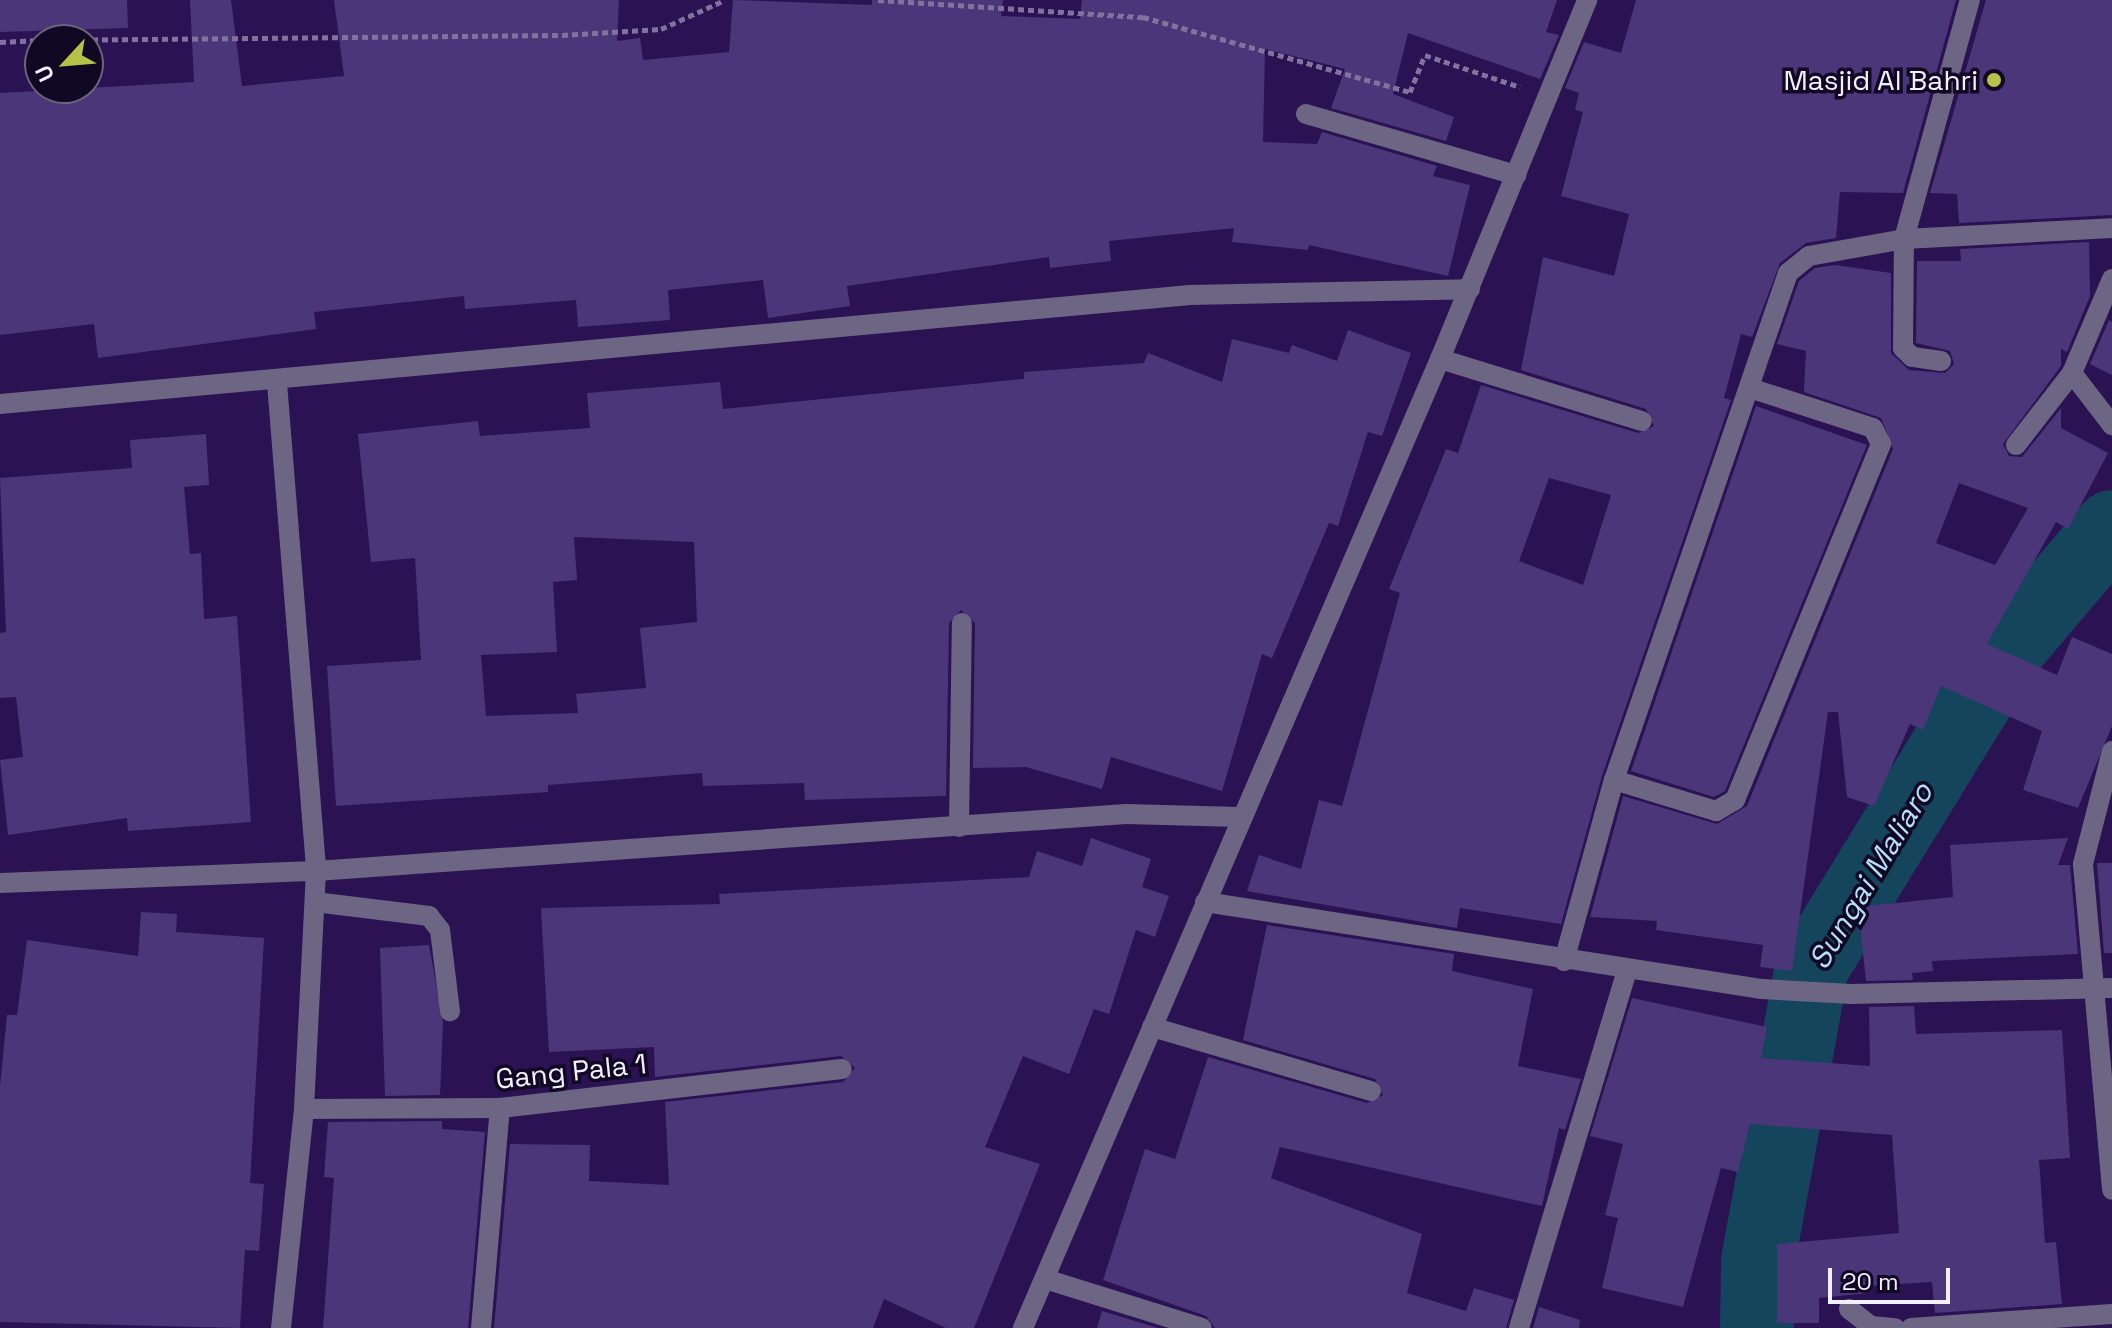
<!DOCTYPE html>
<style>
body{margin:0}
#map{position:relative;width:2112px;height:1328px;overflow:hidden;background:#2b1353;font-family:"Space Grotesk",sans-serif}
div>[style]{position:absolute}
.river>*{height:74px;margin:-37px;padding:0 37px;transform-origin:37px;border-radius:37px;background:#15445d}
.building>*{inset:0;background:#4a3678}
.path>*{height:5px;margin-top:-2.5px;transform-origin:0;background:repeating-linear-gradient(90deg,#82739e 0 6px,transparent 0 10px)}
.service>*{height:20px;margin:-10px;padding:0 10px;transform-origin:10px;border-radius:10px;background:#6c6584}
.minor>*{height:20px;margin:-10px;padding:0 10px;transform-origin:10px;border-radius:10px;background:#6c6584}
.tertiary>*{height:20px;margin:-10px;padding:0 10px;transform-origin:10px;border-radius:10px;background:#6c6584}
.dots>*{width:22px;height:22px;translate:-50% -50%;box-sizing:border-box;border:4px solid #110823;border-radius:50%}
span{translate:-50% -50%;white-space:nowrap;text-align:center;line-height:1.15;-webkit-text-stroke:7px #110823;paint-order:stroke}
.poi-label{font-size:28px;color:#f2efff}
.right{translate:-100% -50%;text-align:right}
.street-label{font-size:28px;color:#f2efff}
.water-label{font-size:30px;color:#b5def7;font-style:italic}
.north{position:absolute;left:24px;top:24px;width:80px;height:80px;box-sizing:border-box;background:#110823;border:2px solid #6b647b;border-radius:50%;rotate:244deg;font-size:22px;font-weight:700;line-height:32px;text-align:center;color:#f2efff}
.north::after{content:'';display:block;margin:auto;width:28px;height:36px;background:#b4c24a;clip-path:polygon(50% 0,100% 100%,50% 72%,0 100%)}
.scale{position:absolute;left:1828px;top:1268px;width:122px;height:36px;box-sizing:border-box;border:4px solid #f2efff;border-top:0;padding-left:10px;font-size:24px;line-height:28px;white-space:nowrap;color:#f2efff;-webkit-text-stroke:6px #110823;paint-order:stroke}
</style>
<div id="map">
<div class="river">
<div style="left:1757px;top:1328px;width:67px;rotate:-89.1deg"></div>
<div style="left:1758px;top:1261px;width:299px;rotate:-79.6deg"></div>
<div style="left:1812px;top:967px;width:374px;rotate:-58.4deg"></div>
<div style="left:2008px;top:649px;width:160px;rotate:-49.6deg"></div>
</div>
<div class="building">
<div style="clip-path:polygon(0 0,127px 0,128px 28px,0 32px)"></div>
<div style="clip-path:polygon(190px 0,231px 0,242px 86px,344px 76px,334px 0,619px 0,617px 41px,640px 38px,643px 60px,729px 52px,733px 0,872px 5px,872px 0,1003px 0,1001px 16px,1080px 19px,1082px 0,1557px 0,1546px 32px,1559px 35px,1540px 79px,1408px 33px,1393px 94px,1454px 117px,1446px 141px,1331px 108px,1345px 69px,1265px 49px,1263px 142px,1317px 144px,1322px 132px,1437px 166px,1433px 176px,1470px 185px,1448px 276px,1309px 245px,1308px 250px,1232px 242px,1234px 228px,1109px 241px,1111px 261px,1050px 268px,1049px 257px,847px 286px,850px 306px,768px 318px,763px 280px,668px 290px,670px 320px,578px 327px,576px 300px,465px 309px,464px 296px,314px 312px,316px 329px,98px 358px,94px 324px,0 335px,0 93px,194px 82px)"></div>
<div style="clip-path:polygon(evenodd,1636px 0,1956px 0,1903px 193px,1840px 192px,1836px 238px,1806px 243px,1780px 263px,1752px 337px,1741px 334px,1724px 398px,1731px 400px,1602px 776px,1561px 924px,1460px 908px,1457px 928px,1247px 891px,1259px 855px,1301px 869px,1319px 800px,1342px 806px,1400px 593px,1389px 589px,1446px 449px,1458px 453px,1481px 385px,1638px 433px,1654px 426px,1646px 409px,1521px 370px,1543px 257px,1614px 276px,1629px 214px,1561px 196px,1583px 112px,1575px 110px,1579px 93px,1565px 88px,1584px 42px,1621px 53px,1636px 0,1549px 478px,1611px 495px,1583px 585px,1519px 561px,1549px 478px)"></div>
<div style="clip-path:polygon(1986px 0,2112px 0,2112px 215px,1959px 223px,1957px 194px,1930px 193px)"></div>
<div style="clip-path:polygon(evenodd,2089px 242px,2090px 296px,2067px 352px,2061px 349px,2061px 366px,2003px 444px,2009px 456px,2022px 457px,2061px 408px,2061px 428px,2108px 453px,2068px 529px,2056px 522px,1987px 644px,2057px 675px,2072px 637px,2112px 654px,2112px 726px,2078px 808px,2023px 790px,2042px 731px,1941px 686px,1923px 730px,1910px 724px,1874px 806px,1847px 797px,1838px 712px,1828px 712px,1792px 971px,1760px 967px,1763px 945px,1656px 930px,1657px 921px,1590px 917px,1623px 796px,1717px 824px,1747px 806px,1893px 449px,1881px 418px,1804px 392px,1806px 351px,1777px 344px,1799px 281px,1815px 268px,1835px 265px,1891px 273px,1891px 353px,1909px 370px,1945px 373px,1954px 364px,1950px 351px,1916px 343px,1917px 261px,1961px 261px,1960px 249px,2089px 242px,1959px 483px,2028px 508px,1995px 565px,1936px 543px,1959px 483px)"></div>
<div style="clip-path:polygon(2109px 320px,2112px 322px,2112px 375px,2090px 364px)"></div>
<div style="clip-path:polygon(evenodd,1348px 330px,1411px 353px,1382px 436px,1368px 432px,1338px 526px,1329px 523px,1272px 658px,1262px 654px,1222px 791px,1111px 757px,1102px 789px,1026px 767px,973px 768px,975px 623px,961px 610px,949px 623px,946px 796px,805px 800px,804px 783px,703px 786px,702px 773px,548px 785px,548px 792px,336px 806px,327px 666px,421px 660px,415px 558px,371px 562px,358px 434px,478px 421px,480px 436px,590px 428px,587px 393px,720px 382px,723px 409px,1024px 379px,1024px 372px,1144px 363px,1148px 353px,1222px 382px,1232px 339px,1289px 353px,1292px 345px,1337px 361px,1348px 330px,574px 537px,694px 542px,697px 622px,640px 628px,646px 688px,576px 694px,578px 713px,486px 716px,481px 655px,557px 652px,553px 582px,577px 580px,574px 537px)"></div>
<div style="clip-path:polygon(1756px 406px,1867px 445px,1725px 791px,1714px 797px,1631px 771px)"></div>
<div style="clip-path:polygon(206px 434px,209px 485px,184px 487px,190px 554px,201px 553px,204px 619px,237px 616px,251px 822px,128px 831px,127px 818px,8px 835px,0 760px,23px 757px,16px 697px,0 698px,0 633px,6px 632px,0 478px,132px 468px,130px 440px)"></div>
<div style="clip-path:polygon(1091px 838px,1151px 859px,1142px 887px,1169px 896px,1155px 937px,1136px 930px,1109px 1014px,1094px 1009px,1069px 1074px,1023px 1056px,985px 1147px,1040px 1164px,974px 1328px,946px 1328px,884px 1299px,873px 1328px,494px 1328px,510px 1144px,590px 1145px,589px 1181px,669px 1185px,665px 1102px,843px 1082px,855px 1068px,841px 1056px,655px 1077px,654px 1047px,549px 1052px,541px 908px,720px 904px,719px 894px,1029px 877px,1037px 851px,1082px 866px)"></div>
<div style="clip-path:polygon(2068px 838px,2058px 865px,2070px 865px,2078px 954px,1932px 961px,1933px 971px,1912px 973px,1913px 980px,1866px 981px,1858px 907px,1953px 897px,1950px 845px)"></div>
<div style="clip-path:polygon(2097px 863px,2112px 863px,2112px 953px,2104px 953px)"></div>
<div style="clip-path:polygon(141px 912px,177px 914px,176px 932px,264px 938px,250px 1183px,264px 1184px,259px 1251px,245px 1250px,240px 1328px,0 1322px,0 1086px,7px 1015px,17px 1015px,27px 940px,138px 956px)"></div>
<div style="clip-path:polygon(1267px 925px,1454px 954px,1452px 971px,1533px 989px,1518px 1066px,1581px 1079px,1565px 1130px,1559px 1128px,1542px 1206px,1280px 1147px,1271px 1178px,1422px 1234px,1407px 1293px,1466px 1311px,1474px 1288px,1514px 1300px,1506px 1328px,1215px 1328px,1206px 1316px,1103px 1280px,1145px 1149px,1175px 1159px,1208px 1057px,1367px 1103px,1383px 1095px,1375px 1079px,1243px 1040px)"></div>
<div style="clip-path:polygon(429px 945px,443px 1022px,440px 1095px,385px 1096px,380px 948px)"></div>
<div style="clip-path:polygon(1632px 998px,1767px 1027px,1761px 1058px,1870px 1066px,1869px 1007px,1914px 1006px,1916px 1034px,2062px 1030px,2070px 1158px,2039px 1160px,2045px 1243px,2056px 1242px,2062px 1304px,1935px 1313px,1932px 1282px,1868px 1286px,1868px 1293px,1819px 1298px,1819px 1323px,1777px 1323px,1777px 1244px,1899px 1233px,1892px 1135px,1750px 1124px,1738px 1172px,1721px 1168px,1683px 1307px,1602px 1288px,1618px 1218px,1605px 1215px,1623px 1144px,1590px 1136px)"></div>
<div style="clip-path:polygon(442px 1121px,442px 1129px,485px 1132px,468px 1328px,323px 1328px,334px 1178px,324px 1177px,328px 1122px)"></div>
<div style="clip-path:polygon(1539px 1307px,1580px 1320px,1579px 1328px,1533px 1328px)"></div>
<div style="clip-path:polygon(1102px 1311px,1158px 1328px,1097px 1328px)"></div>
</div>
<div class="path">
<div style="left:878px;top:0;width:266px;rotate:3.7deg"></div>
<div style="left:1143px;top:17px;width:277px;rotate:15.7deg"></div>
<div style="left:1410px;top:92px;width:40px;rotate:-68deg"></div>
<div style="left:1425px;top:55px;width:100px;rotate:18.6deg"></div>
<div style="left:42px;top:40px;width:520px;rotate:-0.55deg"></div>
<div style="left:562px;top:35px;width:99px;rotate:-3.5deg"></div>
<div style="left:661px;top:29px;width:70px;rotate:-24.4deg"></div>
<div style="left:0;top:42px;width:40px;rotate:-2.9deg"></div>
</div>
<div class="service">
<div style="left:1440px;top:359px;width:211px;rotate:17.1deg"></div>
<div style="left:315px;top:902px;width:115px;rotate:7deg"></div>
<div style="left:429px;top:916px;width:18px;rotate:52deg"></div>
<div style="left:440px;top:930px;width:82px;rotate:83deg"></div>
<div style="left:1152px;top:1027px;width:228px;rotate:16.3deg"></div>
</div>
<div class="minor">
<div style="left:1306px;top:114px;width:219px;rotate:16.2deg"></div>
<div style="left:2112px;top:279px;width:102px;rotate:113.1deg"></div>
<div style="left:2072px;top:373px;width:66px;rotate:52.4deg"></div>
<div style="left:1941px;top:361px;width:29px;rotate:-172deg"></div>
<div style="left:1912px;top:357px;width:13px;rotate:-135deg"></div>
<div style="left:1903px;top:348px;width:109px;rotate:-89.5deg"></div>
<div style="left:1904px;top:239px;width:208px;rotate:-3deg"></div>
<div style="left:277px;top:383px;width:490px;rotate:85.4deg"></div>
<div style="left:316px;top:871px;width:238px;rotate:92.9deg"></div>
<div style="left:304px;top:1109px;width:220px;rotate:96deg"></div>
<div style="left:0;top:404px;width:1195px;rotate:-5.23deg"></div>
<div style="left:1190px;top:295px;width:280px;rotate:-1.2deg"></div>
<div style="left:2016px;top:445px;width:91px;rotate:-52.1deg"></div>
<div style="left:2112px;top:751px;width:117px;rotate:104.4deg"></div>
<div style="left:2083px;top:864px;width:327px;rotate:84.9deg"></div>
<div style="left:1614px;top:780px;width:107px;rotate:16.9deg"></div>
<div style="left:1716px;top:811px;width:22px;rotate:-30deg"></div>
<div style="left:1735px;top:800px;width:385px;rotate:-67.7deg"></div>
<div style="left:1881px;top:444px;width:18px;rotate:-117deg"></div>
<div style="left:1873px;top:428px;width:129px;rotate:-162deg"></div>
<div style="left:959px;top:827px;width:204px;rotate:-89.2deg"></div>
<div style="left:0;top:883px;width:316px;rotate:-2.2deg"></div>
<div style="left:316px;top:871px;width:812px;rotate:-4.03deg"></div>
<div style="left:1126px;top:814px;width:113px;rotate:1.5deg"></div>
<div style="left:1205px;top:902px;width:564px;rotate:8.88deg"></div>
<div style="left:1762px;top:989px;width:89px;rotate:3.2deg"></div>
<div style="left:1851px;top:994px;width:261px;rotate:-1.3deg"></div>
<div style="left:1564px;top:961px;width:188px;rotate:-74.6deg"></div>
<div style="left:1614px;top:780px;width:536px;rotate:-71.06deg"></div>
<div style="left:1788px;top:273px;width:27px;rotate:-39deg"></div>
<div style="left:1809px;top:256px;width:97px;rotate:-10.1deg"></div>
<div style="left:1904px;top:239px;width:248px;rotate:-74.6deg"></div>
<div style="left:304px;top:1109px;width:196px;rotate:-0.3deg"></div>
<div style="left:500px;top:1108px;width:344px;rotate:-6.5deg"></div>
<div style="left:1045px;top:1279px;width:164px;rotate:17.3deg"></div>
<div style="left:1849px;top:1309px;width:28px;rotate:38deg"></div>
<div style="left:1871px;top:1326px;width:24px;rotate:5deg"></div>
<div style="left:481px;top:1328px;width:221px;rotate:-85.1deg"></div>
<div style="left:1519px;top:1328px;width:371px;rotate:-73.2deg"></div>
<div style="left:1911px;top:1328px;width:201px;rotate:-4deg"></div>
</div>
<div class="tertiary">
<div style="left:1023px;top:1328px;width:1055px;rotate:-66.72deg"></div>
<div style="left:1440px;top:359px;width:388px;rotate:-67.7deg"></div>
</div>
<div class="dots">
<div style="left:1994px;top:80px;background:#b4c24a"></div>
</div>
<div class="poi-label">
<span class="right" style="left:1978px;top:80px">Masjid Al Bahri</span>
</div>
<div class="street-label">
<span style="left:571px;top:1071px;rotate:-6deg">Gang Pala 1</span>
</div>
<div class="water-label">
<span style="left:1871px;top:876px;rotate:-59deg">Sungai Maliaro</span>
</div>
<div class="north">U</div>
<div class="scale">20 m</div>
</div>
